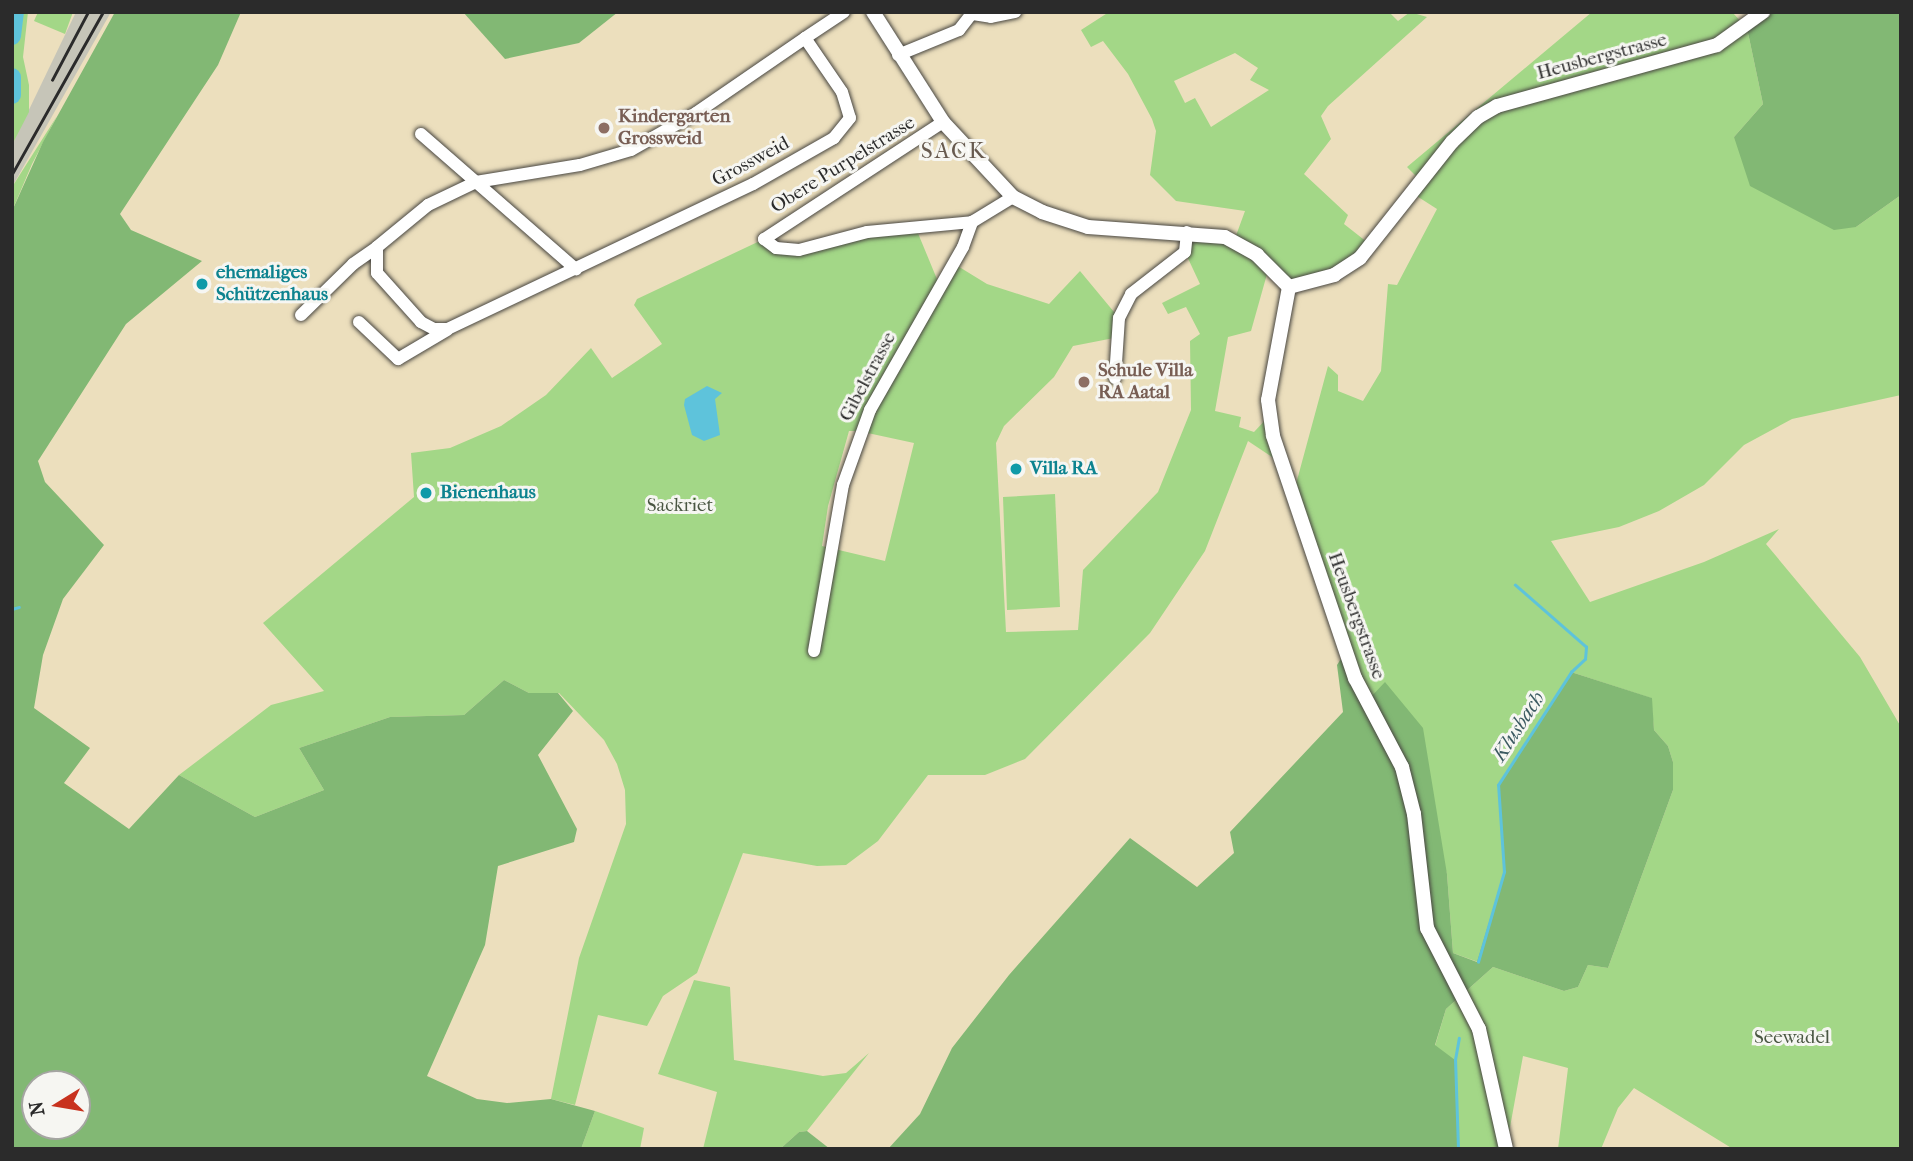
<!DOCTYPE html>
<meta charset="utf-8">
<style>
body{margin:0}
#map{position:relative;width:1913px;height:1161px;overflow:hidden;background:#ecdfbd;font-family:"IM FELL French Canon",serif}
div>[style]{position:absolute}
.industrial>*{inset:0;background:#c6c5b8}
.green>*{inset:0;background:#a3d787}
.forest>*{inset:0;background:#82b874}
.water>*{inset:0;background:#5ec3db}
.stream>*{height:2.5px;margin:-1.25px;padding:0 1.25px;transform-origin:1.25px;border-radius:1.25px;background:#5ec3db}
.river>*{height:18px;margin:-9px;padding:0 9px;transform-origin:9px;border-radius:9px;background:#5ec3db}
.roads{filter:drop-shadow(0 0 2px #484641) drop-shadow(0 0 2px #484641)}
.minor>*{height:12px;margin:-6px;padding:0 6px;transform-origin:6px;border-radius:6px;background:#fff}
.tertiary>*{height:14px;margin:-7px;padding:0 7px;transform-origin:7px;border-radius:7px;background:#fff}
.rail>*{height:2.5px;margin:-1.25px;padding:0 1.25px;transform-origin:1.25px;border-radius:1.25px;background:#2b2b2b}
.dots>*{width:19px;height:19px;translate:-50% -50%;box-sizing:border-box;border:4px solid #f6f6f2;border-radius:50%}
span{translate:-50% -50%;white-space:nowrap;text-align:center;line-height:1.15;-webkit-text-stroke:6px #f6f6f2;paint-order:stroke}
.street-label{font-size:19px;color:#2b2b2b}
.education-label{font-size:19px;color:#785e54;font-weight:700}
.left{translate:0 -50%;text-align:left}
.culture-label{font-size:19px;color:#0d838f;font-weight:700}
.park-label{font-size:19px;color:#495642}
.water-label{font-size:21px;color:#3a5960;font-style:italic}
.quarter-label{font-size:23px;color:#675a4f;letter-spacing:2px}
.frame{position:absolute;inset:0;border:14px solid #2b2b2b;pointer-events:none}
.north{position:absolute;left:21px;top:1070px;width:70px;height:70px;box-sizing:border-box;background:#f6f6f2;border:2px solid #a5a5a2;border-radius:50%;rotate:259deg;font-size:19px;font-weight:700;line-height:28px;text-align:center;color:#2b2b2b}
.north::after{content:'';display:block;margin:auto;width:24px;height:32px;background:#c8321e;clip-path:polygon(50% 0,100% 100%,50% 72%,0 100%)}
</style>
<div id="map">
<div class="industrial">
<div style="clip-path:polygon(76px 12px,111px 12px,12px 187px,12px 145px)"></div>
</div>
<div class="green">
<div style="clip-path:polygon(12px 12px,28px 12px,23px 57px,29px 85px,29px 112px,12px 145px)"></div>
<div style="clip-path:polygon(38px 12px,73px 12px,65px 34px,34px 21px)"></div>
<div style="clip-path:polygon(evenodd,1109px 12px,1389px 12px,1398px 21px,1410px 12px,1427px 17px,1328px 106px,1321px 116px,1331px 139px,1304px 174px,1348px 215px,1344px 224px,1372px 246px,1360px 258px,1299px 285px,1269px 267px,1251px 331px,1228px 337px,1215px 411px,1241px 417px,1239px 427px,1254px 432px,1269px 416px,1281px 463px,1248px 441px,1205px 551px,1150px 633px,1025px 759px,985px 775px,928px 775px,878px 841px,846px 865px,817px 866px,743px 853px,697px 973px,663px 996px,647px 1026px,598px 1015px,575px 1105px,551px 1099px,579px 958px,626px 824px,625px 790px,617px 764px,604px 740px,559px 693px,529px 693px,504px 680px,464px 715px,390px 717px,299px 748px,324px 790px,255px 817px,179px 775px,271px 705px,324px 691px,263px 623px,414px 497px,411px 453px,450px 448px,501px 426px,546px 395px,591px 348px,612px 378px,662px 344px,634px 305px,637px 299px,764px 239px,776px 248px,915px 226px,939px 284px,857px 431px,849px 431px,828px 506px,822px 546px,885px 561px,914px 443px,863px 432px,956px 265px,987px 284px,1049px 304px,1080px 271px,1119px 318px,1114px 338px,1073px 346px,1054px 377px,1004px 426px,996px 443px,1006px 632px,1078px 630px,1083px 570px,1158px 492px,1191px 410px,1190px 341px,1200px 334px,1186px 307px,1168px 314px,1162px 303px,1200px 284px,1185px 252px,1187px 232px,1234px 241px,1245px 211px,1176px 201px,1150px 175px,1156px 131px,1152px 119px,1128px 74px,1103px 41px,1091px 47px,1081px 30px,1109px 12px,1235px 53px,1258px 68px,1250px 80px,1269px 90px,1211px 127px,1195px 98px,1185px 103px,1174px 81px,1235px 53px)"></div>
<div style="clip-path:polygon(1592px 12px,1732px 12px,1747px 28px,1763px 104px,1734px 137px,1856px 227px,1901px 195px,1901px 395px,1792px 419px,1744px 445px,1704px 485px,1659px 511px,1619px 527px,1551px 541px,1590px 602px,1704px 562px,1779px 529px,1766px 544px,1860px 657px,1901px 727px,1901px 1149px,1733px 1149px,1634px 1088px,1618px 1108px,1601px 1149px,1558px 1149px,1568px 1068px,1523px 1056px,1506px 1149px,1458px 1149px,1455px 1110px,1435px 1046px,1446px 1009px,1493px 967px,1564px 991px,1578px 987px,1588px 965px,1608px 968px,1673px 790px,1673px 762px,1668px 746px,1654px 730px,1651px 698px,1571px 672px,1498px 785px,1504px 872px,1478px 962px,1453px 953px,1447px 874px,1385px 683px,1368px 701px,1293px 495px,1328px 366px,1338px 375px,1338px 391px,1363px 401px,1381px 371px,1388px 284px,1397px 285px,1437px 209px,1412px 193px,1421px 181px,1407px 167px)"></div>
<div style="clip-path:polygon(57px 116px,32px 164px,12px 211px,12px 187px)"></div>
<div style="clip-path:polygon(1055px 494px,1060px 607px,1007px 610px,1003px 497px)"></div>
<div style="clip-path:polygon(694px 980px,730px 987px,734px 1060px,823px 1076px,846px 1073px,869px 1053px,807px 1131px,799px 1132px,780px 1149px,703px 1149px,717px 1092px,658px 1074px)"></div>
<div style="clip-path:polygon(595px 1111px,644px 1128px,640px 1149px,581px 1149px)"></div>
</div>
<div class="forest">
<div style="clip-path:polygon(evenodd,115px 12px,241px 12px,218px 65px,120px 214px,131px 230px,202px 261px,126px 324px,38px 461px,45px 482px,104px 545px,63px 599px,43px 655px,34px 708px,90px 748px,64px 783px,129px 829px,179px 775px,255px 817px,324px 790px,299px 748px,390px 717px,464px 715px,504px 680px,529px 693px,558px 693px,573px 711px,538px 755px,577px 829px,574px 842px,498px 866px,485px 945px,427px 1076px,477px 1099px,507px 1103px,551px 1099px,595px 1111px,581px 1149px,12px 1149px,12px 211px,43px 142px,115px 12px,35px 1084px,77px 1084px,77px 1126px,35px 1126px,35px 1084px)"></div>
<div style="clip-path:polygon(463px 12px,618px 12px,579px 43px,505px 59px)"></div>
<div style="clip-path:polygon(1763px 12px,1901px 12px,1901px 195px,1856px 227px,1834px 230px,1750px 186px,1734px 137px,1763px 104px,1747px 28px)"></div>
<div style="clip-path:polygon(1346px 651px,1368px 700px,1385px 682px,1423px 728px,1447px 874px,1453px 953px,1477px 962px,1504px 872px,1498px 785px,1571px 672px,1652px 698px,1654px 730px,1668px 746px,1673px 762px,1673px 790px,1608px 968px,1588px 965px,1578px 987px,1564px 991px,1493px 967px,1446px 1009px,1435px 1045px,1455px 1060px,1458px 1149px,888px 1149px,920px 1114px,952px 1048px,1009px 975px,1130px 838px,1197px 887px,1234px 853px,1230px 832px,1343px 712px,1337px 665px)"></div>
<div style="clip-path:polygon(807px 1131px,830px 1149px,780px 1149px,799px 1132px)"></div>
</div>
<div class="water">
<div style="clip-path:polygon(707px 386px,722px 393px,715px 399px,720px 435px,704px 441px,692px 435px,684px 405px,685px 399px)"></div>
</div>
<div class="stream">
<div style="left:12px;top:609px;width:7px;rotate:-16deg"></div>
<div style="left:1478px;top:962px;width:94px;rotate:-73.9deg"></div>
<div style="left:1504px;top:872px;width:87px;rotate:-93.9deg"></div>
<div style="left:1498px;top:785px;width:135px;rotate:-57.1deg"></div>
<div style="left:1571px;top:672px;width:19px;rotate:-43deg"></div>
<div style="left:1585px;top:659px;width:12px;rotate:-85deg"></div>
<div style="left:1586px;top:647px;width:94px;rotate:-138.9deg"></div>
<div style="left:1458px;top:1149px;width:89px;rotate:-91.9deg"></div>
<div style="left:1455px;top:1060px;width:22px;rotate:-80deg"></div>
</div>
<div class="river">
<div style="left:12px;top:36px;width:24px;rotate:-83deg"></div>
<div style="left:12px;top:77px;width:18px;rotate:90deg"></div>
</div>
<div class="roads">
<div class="minor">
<div style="left:973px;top:14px;width:18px;rotate:9deg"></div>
<div style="left:991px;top:17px;width:25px;rotate:-12deg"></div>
<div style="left:805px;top:38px;width:65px;rotate:55.6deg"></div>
<div style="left:842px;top:92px;width:27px;rotate:73deg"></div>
<div style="left:850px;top:118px;width:26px;rotate:129deg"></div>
<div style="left:834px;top:138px;width:93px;rotate:150.4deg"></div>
<div style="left:753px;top:184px;width:339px;rotate:154.6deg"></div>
<div style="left:447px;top:329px;width:13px;rotate:180deg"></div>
<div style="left:434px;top:329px;width:15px;rotate:-152deg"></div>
<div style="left:421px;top:322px;width:66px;rotate:-131.9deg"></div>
<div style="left:377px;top:273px;width:26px;rotate:-90deg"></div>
<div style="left:377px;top:247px;width:66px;rotate:-39.5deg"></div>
<div style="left:428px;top:205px;width:53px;rotate:-25.6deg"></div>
<div style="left:476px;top:182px;width:105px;rotate:-9.3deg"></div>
<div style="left:580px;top:165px;width:53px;rotate:-16.4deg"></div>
<div style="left:631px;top:150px;width:75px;rotate:-29.6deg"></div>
<div style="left:696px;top:113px;width:132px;rotate:-34.5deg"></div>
<div style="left:805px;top:38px;width:47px;rotate:-33.7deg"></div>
<div style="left:898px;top:55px;width:66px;rotate:-22.3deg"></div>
<div style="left:959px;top:30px;width:23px;rotate:-52deg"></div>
<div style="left:943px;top:122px;width:214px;rotate:146.8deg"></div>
<div style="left:764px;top:239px;width:15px;rotate:37deg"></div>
<div style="left:776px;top:248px;width:23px;rotate:5deg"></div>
<div style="left:799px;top:250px;width:70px;rotate:-14.8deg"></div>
<div style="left:867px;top:232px;width:105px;rotate:-5.4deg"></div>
<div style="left:421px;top:134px;width:206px;rotate:41.1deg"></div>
<div style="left:301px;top:315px;width:73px;rotate:-44.4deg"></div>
<div style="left:353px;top:264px;width:29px;rotate:-35deg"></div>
<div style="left:359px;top:322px;width:54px;rotate:43.5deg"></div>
<div style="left:398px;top:359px;width:57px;rotate:-30.6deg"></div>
<div style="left:1115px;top:378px;width:60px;rotate:-86.2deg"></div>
<div style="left:1119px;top:318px;width:27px;rotate:-63deg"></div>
<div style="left:1131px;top:294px;width:68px;rotate:-37.9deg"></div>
<div style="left:1185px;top:252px;width:20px;rotate:-84deg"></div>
<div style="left:814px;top:651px;width:169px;rotate:-80.1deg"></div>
<div style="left:843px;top:485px;width:80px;rotate:-70.2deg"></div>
<div style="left:870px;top:410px;width:188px;rotate:-60.3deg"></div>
<div style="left:963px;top:247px;width:27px;rotate:-70deg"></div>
<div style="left:972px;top:222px;width:48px;rotate:-31.4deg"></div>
</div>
<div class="tertiary">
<div style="left:873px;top:12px;width:130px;rotate:57.5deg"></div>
<div style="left:943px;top:122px;width:103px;rotate:47deg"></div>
<div style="left:1013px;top:197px;width:33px;rotate:27deg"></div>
<div style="left:1042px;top:212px;width:48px;rotate:18.1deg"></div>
<div style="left:1088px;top:227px;width:137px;rotate:4.2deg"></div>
<div style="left:1225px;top:237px;width:37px;rotate:29deg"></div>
<div style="left:1257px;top:255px;width:45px;rotate:45deg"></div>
<div style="left:1289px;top:287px;width:115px;rotate:100.5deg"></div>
<div style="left:1268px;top:400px;width:36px;rotate:82deg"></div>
<div style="left:1273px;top:436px;width:256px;rotate:71.3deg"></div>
<div style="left:1355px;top:678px;width:101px;rotate:62.2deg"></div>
<div style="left:1402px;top:767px;width:49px;rotate:75.7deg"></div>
<div style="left:1414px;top:814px;width:115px;rotate:83.5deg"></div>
<div style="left:1427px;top:928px;width:114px;rotate:62.8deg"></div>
<div style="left:1479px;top:1029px;width:123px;rotate:77.3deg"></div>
<div style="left:1289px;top:287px;width:47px;rotate:-14.9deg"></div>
<div style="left:1334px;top:275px;width:31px;rotate:-33deg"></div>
<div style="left:1360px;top:258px;width:148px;rotate:-51.6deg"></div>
<div style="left:1452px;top:142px;width:36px;rotate:-44deg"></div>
<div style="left:1478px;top:117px;width:22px;rotate:-30deg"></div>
<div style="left:1497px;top:106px;width:228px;rotate:-15.5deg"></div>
<div style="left:1717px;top:45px;width:57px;rotate:-35.7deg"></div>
</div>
</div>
<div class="rail">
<div style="left:52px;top:80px;width:77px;rotate:-62.1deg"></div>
<div style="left:12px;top:174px;width:186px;rotate:-60.7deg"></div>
</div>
<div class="dots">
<div style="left:604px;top:128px;background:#8d6e63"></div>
<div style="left:202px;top:284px;background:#0f9aa8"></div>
<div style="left:1084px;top:382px;background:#8d6e63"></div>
<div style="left:1016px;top:469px;background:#0f9aa8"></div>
<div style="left:426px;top:493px;background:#0f9aa8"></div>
</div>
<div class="street-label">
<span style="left:1602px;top:57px;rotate:-15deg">Heusbergstrasse</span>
<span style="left:751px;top:162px;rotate:-28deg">Grossweid</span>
<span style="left:843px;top:165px;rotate:-32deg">Obere Purpelstrasse</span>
<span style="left:868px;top:377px;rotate:-62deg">Gibelstrasse</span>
<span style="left:1356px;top:616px;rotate:70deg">Heusbergstrasse</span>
</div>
<div class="education-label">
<span class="left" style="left:618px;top:128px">Kindergarten<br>Grossweid</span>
<span class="left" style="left:1098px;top:382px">Schule Villa<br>RA Aatal</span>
</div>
<div class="culture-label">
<span class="left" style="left:216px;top:284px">ehemaliges<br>Schützenhaus</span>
<span class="left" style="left:1030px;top:469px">Villa RA</span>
<span class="left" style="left:440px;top:493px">Bienenhaus</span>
</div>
<div class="park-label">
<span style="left:680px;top:506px">Sackriet</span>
<span style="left:1792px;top:1038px">Seewadel</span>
</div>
<div class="water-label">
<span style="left:1518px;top:726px;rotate:-57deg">Klusbach</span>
</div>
<div class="quarter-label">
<span style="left:954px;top:151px">SACK</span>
</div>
<div class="frame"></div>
<div class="north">N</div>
</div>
